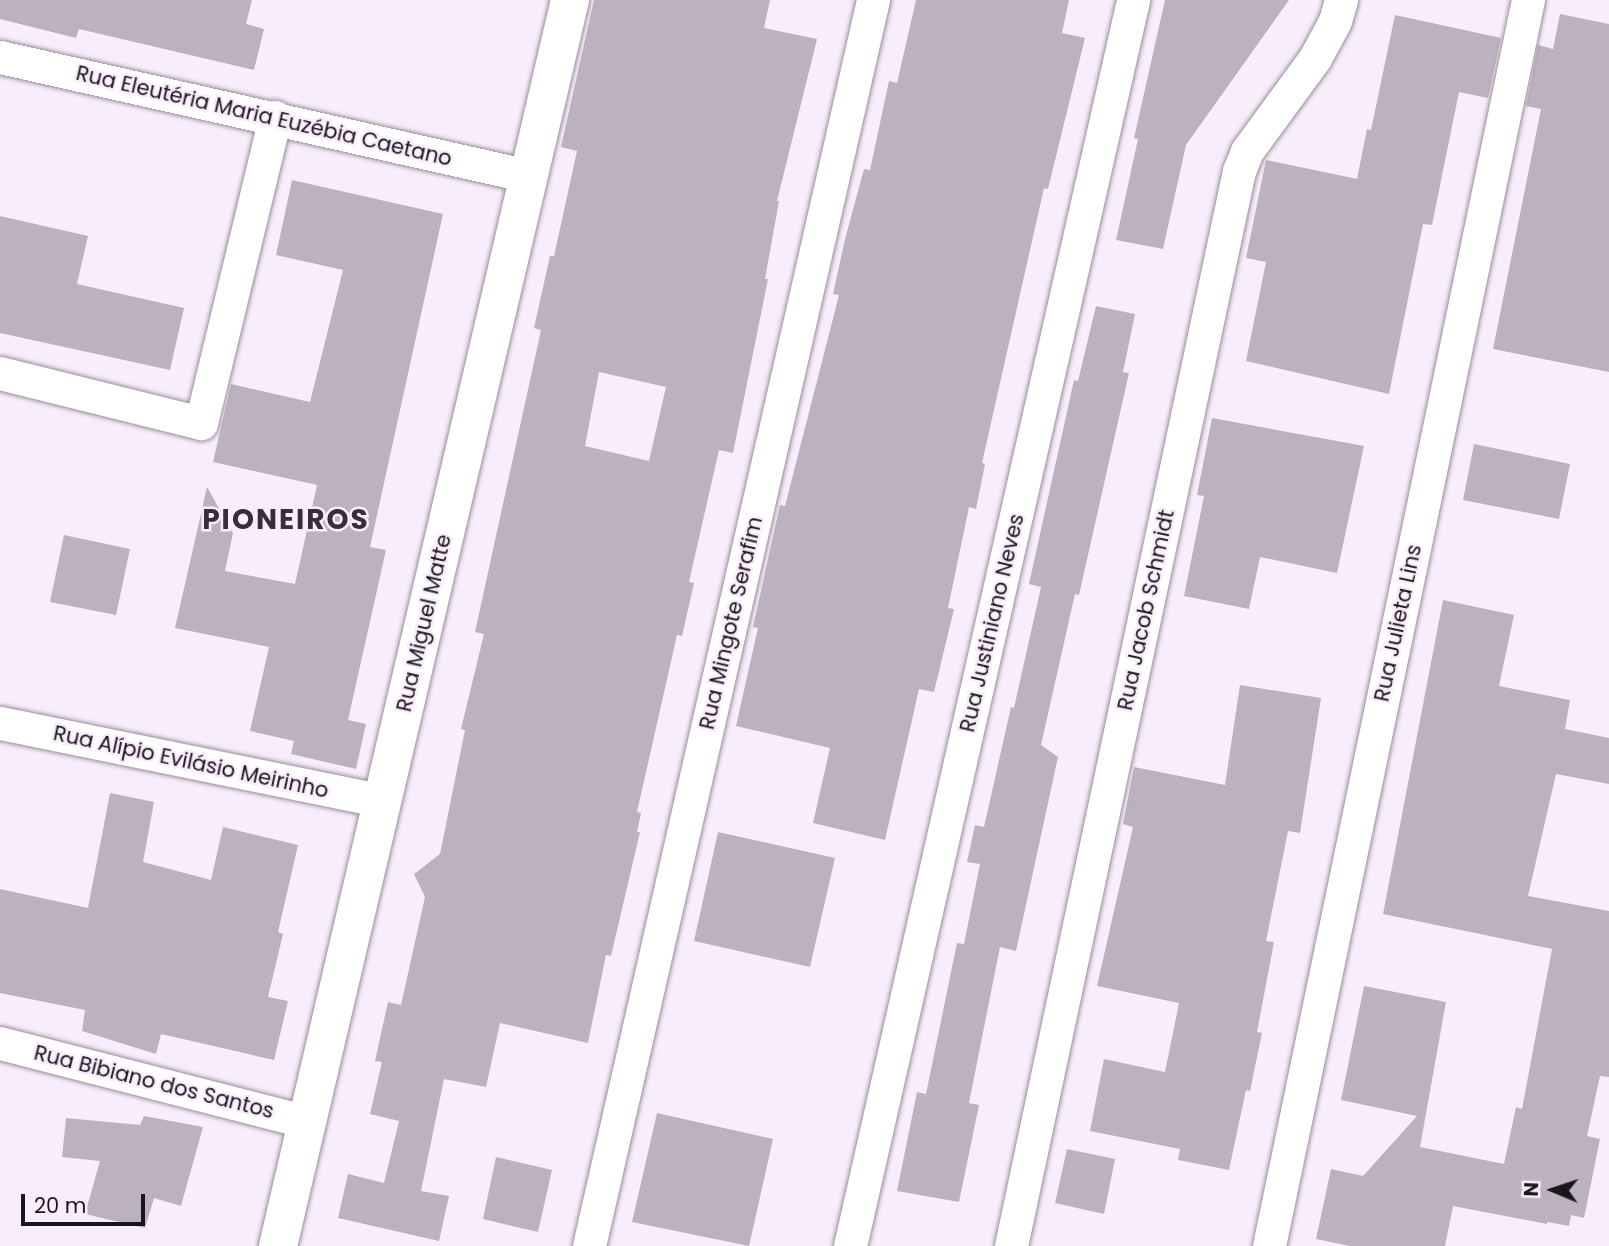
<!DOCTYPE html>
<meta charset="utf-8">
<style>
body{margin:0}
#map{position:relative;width:1609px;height:1246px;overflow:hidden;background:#f8edfa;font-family:Poppins,sans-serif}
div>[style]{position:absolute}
.building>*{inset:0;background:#bcb2bf}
.roads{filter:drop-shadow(0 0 2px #988e9a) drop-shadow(0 0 2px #988e9a)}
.street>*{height:33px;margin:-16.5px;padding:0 16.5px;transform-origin:16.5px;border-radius:16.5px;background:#fff}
.secondary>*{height:38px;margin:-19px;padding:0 19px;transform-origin:19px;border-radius:19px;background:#fff}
span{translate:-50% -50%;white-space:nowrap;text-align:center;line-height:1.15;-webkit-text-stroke:5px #f8edfa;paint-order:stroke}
.street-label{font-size:21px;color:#1a171b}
.district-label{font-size:28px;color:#362e38;font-weight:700;letter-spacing:2px}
.north{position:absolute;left:1518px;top:1155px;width:70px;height:70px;-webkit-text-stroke:5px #f8edfa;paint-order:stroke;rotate:272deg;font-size:19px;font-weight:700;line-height:28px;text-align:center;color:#1a171b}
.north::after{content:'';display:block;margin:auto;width:24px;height:32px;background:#1a171b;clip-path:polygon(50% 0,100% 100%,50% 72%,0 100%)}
.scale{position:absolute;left:21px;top:1194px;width:124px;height:32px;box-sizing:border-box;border:4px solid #1a171b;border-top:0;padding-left:9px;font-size:21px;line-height:24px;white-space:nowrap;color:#1a171b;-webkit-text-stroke:5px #f8edfa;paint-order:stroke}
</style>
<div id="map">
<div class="building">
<div style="clip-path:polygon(0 0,252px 0,246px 24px,264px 29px,254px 70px,79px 29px,76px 38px,0 19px)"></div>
<div style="clip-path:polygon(evenodd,594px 0,770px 0,764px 28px,817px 39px,777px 201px,779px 201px,765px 279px,768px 279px,733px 453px,719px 450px,689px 582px,694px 583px,682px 636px,677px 635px,637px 812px,641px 813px,637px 832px,640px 832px,611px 956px,606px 955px,588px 1043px,500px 1023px,486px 1087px,444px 1079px,421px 1191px,449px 1196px,439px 1241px,338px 1218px,348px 1174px,384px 1183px,399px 1121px,370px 1114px,382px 1062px,375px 1061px,388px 1002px,401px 1005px,425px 897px,414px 874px,440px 854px,465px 730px,461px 729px,484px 634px,475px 632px,541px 330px,534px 328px,550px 256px,554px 256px,577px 151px,561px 147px,594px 0,599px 372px,666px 387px,649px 461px,585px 446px,599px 372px)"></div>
<div style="clip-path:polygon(916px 0,1069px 0,1062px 33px,1085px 38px,1048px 189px,1044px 188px,982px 463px,985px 464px,976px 509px,969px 507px,948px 608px,954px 609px,934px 692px,919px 689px,885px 840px,813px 823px,830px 748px,736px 726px,758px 628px,753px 627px,780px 505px,785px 506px,839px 295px,833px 294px,845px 239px,864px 169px,870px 170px,889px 81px,897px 83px)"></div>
<div style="clip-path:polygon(1165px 0,1289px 0,1186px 145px,1163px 249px,1116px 240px,1138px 139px,1134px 138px)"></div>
<div style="clip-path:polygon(1560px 14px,1609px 24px,1609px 372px,1493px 349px,1541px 109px,1526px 106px,1538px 45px,1553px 49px)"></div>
<div style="clip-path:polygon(1395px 15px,1501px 38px,1488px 98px,1459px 92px,1432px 225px,1423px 224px,1389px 394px,1246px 361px,1266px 262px,1246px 258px,1266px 160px,1357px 179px,1367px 129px,1371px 130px)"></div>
<div style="clip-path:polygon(292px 180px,443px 214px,370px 547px,386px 550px,348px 720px,366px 724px,356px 769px,291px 754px,294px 741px,250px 731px,269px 647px,175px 628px,207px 487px,233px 533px,225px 571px,295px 584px,317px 485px,213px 462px,231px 384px,310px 402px,343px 270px,276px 255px)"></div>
<div style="clip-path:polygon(0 216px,88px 236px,77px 284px,184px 308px,170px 370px,0 333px)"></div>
<div style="clip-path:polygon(1096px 306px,1135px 314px,1123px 372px,1129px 373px,1079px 595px,1075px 594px,1041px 745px,1058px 757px,1016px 951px,1000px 947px,969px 1103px,979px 1105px,959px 1202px,897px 1191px,917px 1092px,926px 1094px,957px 943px,964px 944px,980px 864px,967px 862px,975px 825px,984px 827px,1011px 707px,1014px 708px,1041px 587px,1029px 584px,1074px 380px,1078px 381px)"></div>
<div style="clip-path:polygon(1212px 418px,1364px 446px,1337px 573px,1260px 557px,1249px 609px,1184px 596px,1204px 496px,1197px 495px)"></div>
<div style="clip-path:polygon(1474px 444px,1570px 464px,1559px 519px,1463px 500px)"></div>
<div style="clip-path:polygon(64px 535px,130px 549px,116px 615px,50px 602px)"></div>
<div style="clip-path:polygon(1443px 600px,1514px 615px,1499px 686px,1570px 700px,1565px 729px,1609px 738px,1609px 784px,1556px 774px,1528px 896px,1609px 911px,1609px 1077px,1600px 1076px,1587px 1136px,1600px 1139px,1584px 1218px,1571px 1215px,1569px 1226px,1547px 1222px,1547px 1224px,1453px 1206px,1445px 1246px,1350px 1246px,1316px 1239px,1331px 1169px,1363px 1176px,1417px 1116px,1341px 1100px,1364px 986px,1446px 1002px,1420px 1147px,1504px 1164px,1516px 1107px,1522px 1109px,1552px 949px,1383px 914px)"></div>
<div style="clip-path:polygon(1240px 685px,1321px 698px,1300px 833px,1288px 831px,1266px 941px,1274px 942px,1257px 1032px,1262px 1033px,1250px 1091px,1246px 1090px,1229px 1170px,1178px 1160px,1180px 1149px,1090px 1131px,1104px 1059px,1165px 1072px,1179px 1003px,1097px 986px,1133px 827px,1123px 824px,1134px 767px,1225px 785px)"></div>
<div style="clip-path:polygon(110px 793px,154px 802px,143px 862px,211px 880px,223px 827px,298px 845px,278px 932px,283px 934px,268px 997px,288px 1001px,274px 1060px,161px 1034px,156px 1054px,82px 1031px,85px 1010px,0 993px,0 889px,88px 908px)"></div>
<div style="clip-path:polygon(718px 832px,835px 858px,810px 967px,694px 941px)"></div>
<div style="clip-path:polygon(657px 1113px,773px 1139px,749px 1246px,632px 1222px)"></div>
<div style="clip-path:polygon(144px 1116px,203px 1127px,181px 1206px,154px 1198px,145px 1228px,85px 1214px,100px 1161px,62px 1157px,66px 1118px,140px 1125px)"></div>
<div style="clip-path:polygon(1067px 1149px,1115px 1159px,1104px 1214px,1055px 1203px)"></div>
<div style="clip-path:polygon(496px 1157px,552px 1170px,538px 1232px,483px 1219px)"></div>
</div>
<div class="roads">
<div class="street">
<div style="left:0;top:57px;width:542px;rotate:12.68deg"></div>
<div style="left:0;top:373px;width:207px;rotate:14deg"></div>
<div style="left:201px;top:423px;width:315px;rotate:-76.4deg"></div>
<div style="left:0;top:723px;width:390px;rotate:11.5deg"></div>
<div style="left:0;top:1043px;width:318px;rotate:14.4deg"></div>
<div style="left:589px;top:1246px;width:1278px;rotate:-77.16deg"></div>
<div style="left:850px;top:1246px;width:1278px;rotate:-77.2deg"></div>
<div style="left:1011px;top:1246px;width:1099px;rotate:-78.03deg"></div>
<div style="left:1239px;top:171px;width:22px;rotate:-68deg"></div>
<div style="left:1247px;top:151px;width:115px;rotate:-53.8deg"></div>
<div style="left:1315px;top:58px;width:42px;rotate:-61.6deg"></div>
<div style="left:1335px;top:21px;width:22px;rotate:-74deg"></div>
<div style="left:1269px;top:1246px;width:1273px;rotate:-78.26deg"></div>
</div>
<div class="secondary">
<div style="left:278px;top:1246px;width:1280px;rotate:-76.81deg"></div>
</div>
</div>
<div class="street-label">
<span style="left:264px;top:116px;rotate:13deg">Rua Eleutéria Maria Euzébia Caetano</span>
<span style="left:1146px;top:610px;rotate:-78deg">Rua Jacob Schmidt</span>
<span style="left:424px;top:623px;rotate:-77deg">Rua Miguel Matte</span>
<span style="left:731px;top:623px;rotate:-77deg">Rua Mingote Serafim</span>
<span style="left:992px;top:623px;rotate:-77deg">Rua Justiniano Neves</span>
<span style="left:1398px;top:623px;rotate:-78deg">Rua Julieta Lins</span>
<span style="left:191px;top:762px;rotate:12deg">Rua Alípio Evilásio Meirinho</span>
<span style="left:154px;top:1082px;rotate:14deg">Rua Bibiano dos Santos</span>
</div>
<div class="district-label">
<span style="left:286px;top:520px">PIONEIROS</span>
</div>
<div class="north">N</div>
<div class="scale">20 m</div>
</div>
